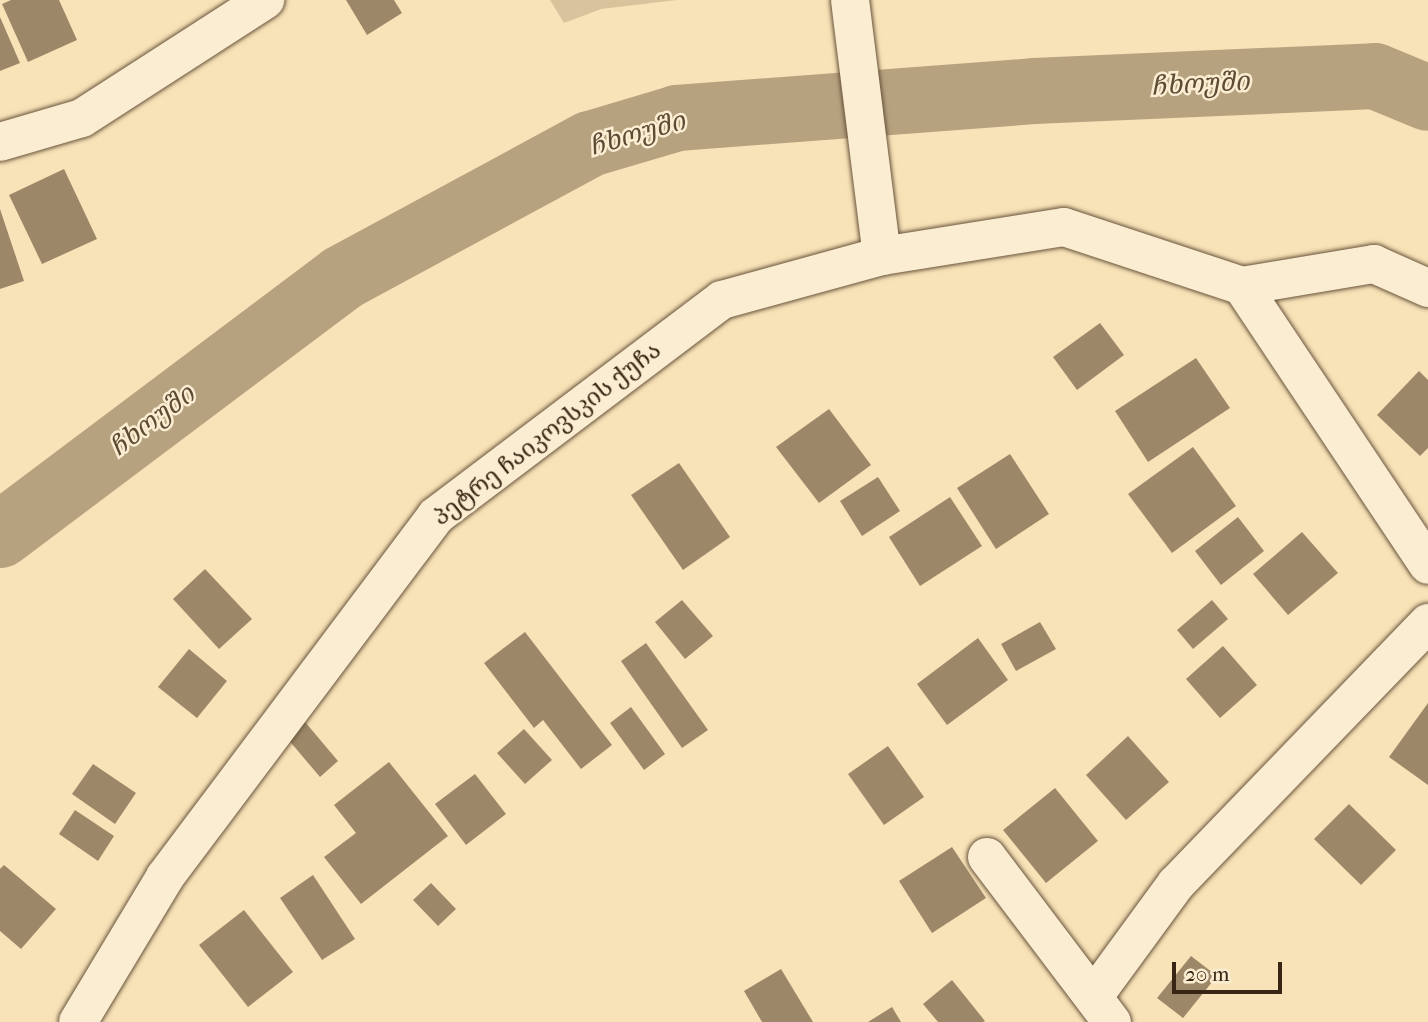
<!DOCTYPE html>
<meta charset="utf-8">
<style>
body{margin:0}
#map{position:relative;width:1428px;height:1022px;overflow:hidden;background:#f8e3b8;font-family:"IM FELL French Canon","Noto Serif Georgian",serif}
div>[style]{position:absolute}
.green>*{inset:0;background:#d8c39c}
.river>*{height:66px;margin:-33px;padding:0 33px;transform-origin:33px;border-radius:33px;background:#b7a280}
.building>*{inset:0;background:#9c8869}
.roads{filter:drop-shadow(0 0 2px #69543c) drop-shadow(0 0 2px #69543c)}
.street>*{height:38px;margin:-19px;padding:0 19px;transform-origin:19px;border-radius:19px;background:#faedd1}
span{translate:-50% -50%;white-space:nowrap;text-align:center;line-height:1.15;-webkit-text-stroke:5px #faedd1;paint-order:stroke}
.street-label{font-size:24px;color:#392513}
.water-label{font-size:26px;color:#5f4a34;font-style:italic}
.scale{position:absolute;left:1172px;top:962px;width:110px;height:32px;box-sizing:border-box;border:4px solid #392513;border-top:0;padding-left:9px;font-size:21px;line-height:24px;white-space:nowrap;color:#392513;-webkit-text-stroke:5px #faedd1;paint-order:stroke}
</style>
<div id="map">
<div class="green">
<div style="clip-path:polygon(550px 0,677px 0,601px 9px,564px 23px)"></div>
</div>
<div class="river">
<div style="left:0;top:535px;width:428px;rotate:-36.9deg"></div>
<div style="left:342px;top:278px;width:282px;rotate:-28.4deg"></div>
<div style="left:590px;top:144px;width:91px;rotate:-16.6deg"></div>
<div style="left:677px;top:118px;width:358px;rotate:-4.3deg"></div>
<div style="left:1034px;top:91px;width:341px;rotate:-2.5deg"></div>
<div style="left:1375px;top:76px;width:57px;rotate:22.5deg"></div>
</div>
<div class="building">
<div style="clip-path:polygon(11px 0,59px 0,77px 40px,28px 62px,2px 4px)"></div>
<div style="clip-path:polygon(346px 0,394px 0,402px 13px,367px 35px)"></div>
<div style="clip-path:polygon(0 17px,20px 63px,0 71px)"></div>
<div style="clip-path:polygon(64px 169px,97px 239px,42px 264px,9px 195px)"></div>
<div style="clip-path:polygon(0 209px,24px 281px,0 289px)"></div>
<div style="clip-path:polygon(1100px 323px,1124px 355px,1077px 390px,1053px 357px)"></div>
<div style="clip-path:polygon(1196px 358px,1230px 408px,1148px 462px,1115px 411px)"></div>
<div style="clip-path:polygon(1419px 371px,1428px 380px,1428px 448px,1420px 456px,1377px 415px)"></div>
<div style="clip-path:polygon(829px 409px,871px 465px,819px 503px,776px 447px)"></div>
<div style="clip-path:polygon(1193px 447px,1236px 506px,1172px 553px,1128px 494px)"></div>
<div style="clip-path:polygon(1010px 454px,1049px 514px,996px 549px,957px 488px)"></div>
<div style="clip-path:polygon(679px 463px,730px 537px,683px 570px,631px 495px)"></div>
<div style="clip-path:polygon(878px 477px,900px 511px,862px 536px,840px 501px)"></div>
<div style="clip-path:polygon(950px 497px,982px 546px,920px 586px,889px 537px)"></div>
<div style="clip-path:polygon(1238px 517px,1264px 551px,1221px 585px,1195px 551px)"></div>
<div style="clip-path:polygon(1302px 532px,1338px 573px,1288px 615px,1253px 574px)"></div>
<div style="clip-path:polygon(205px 569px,252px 619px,219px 649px,173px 599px)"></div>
<div style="clip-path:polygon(682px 600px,713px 636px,685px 659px,655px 622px)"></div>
<div style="clip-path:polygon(1212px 600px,1228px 619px,1193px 649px,1177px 630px)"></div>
<div style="clip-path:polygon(1040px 622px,1056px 649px,1016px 671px,1001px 644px)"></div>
<div style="clip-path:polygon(525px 632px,612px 745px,581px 769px,543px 720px,534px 728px,484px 663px)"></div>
<div style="clip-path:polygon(978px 638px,1008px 680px,947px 725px,917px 684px)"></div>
<div style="clip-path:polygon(646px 643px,708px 730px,682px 748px,621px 661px)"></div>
<div style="clip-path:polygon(1223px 646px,1257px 685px,1220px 718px,1186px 679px)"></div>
<div style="clip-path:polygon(189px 649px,227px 681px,197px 718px,158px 687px)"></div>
<div style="clip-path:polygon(1428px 703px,1428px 785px,1389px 757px)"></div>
<div style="clip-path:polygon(631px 707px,665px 754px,644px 770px,610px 723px)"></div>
<div style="clip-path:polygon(300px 716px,338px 761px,320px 777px,281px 731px)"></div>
<div style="clip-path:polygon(524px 729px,552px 760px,525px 784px,497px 753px)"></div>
<div style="clip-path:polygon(1128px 736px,1169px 782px,1126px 820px,1086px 775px)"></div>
<div style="clip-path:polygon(888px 746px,924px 797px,884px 825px,848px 774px)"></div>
<div style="clip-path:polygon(389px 762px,448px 836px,361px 904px,324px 857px,356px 833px,334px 805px)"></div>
<div style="clip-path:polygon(93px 764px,136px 793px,115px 824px,72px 794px)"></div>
<div style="clip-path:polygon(475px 774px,506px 814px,466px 845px,435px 804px)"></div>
<div style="clip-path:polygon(1055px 788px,1098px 841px,1046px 883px,1003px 830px)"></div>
<div style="clip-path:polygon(1349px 804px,1396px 850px,1361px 885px,1314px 839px)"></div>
<div style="clip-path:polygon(75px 810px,114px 836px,98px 861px,59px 834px)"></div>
<div style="clip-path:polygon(952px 847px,986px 898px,932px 933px,899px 881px)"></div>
<div style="clip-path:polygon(4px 865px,56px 909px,21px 949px,0 931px,0 869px)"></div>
<div style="clip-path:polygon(313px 875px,355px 939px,322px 960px,280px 898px)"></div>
<div style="clip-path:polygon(431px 883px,456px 909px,438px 926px,413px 900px)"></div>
<div style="clip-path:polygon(244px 910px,293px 972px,248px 1007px,199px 945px)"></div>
<div style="clip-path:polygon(1191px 956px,1217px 976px,1183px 1018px,1157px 998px)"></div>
<div style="clip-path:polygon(781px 969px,813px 1022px,762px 1022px,744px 991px)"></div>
<div style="clip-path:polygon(952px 980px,985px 1021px,983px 1022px,938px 1022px,923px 1004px)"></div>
<div style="clip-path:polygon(892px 1007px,901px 1022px,868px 1022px)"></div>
</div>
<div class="roads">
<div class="street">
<div style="left:850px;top:0;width:258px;rotate:82.9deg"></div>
<div style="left:0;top:142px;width:85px;rotate:-16.3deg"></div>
<div style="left:82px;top:118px;width:218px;rotate:-32.8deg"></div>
<div style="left:1242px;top:286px;width:335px;rotate:56.3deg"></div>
<div style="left:987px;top:857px;width:207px;rotate:52.9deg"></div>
<div style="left:1094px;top:996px;width:139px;rotate:-53.8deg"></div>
<div style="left:1176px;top:884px;width:363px;rotate:-46deg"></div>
<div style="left:78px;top:1022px;width:169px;rotate:-59deg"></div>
<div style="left:165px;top:877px;width:451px;rotate:-53.1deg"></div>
<div style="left:436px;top:516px;width:358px;rotate:-37.1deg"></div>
<div style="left:722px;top:300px;width:166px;rotate:-15.4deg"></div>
<div style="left:882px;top:256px;width:184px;rotate:-9.1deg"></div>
<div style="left:1064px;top:227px;width:188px;rotate:18.3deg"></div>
<div style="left:1242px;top:286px;width:134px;rotate:-9.5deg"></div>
<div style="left:1374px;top:264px;width:59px;rotate:24deg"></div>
</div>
</div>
<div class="street-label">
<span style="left:547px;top:434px;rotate:-38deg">პეტრე ჩაიკოვსკის ქუჩა</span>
</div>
<div class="water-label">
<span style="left:1200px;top:84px;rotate:-3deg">ჩხოუში</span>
<span style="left:637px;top:134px;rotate:-16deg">ჩხოუში</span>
<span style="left:152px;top:421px;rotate:-37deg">ჩხოუში</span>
</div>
<div class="scale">20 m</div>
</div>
